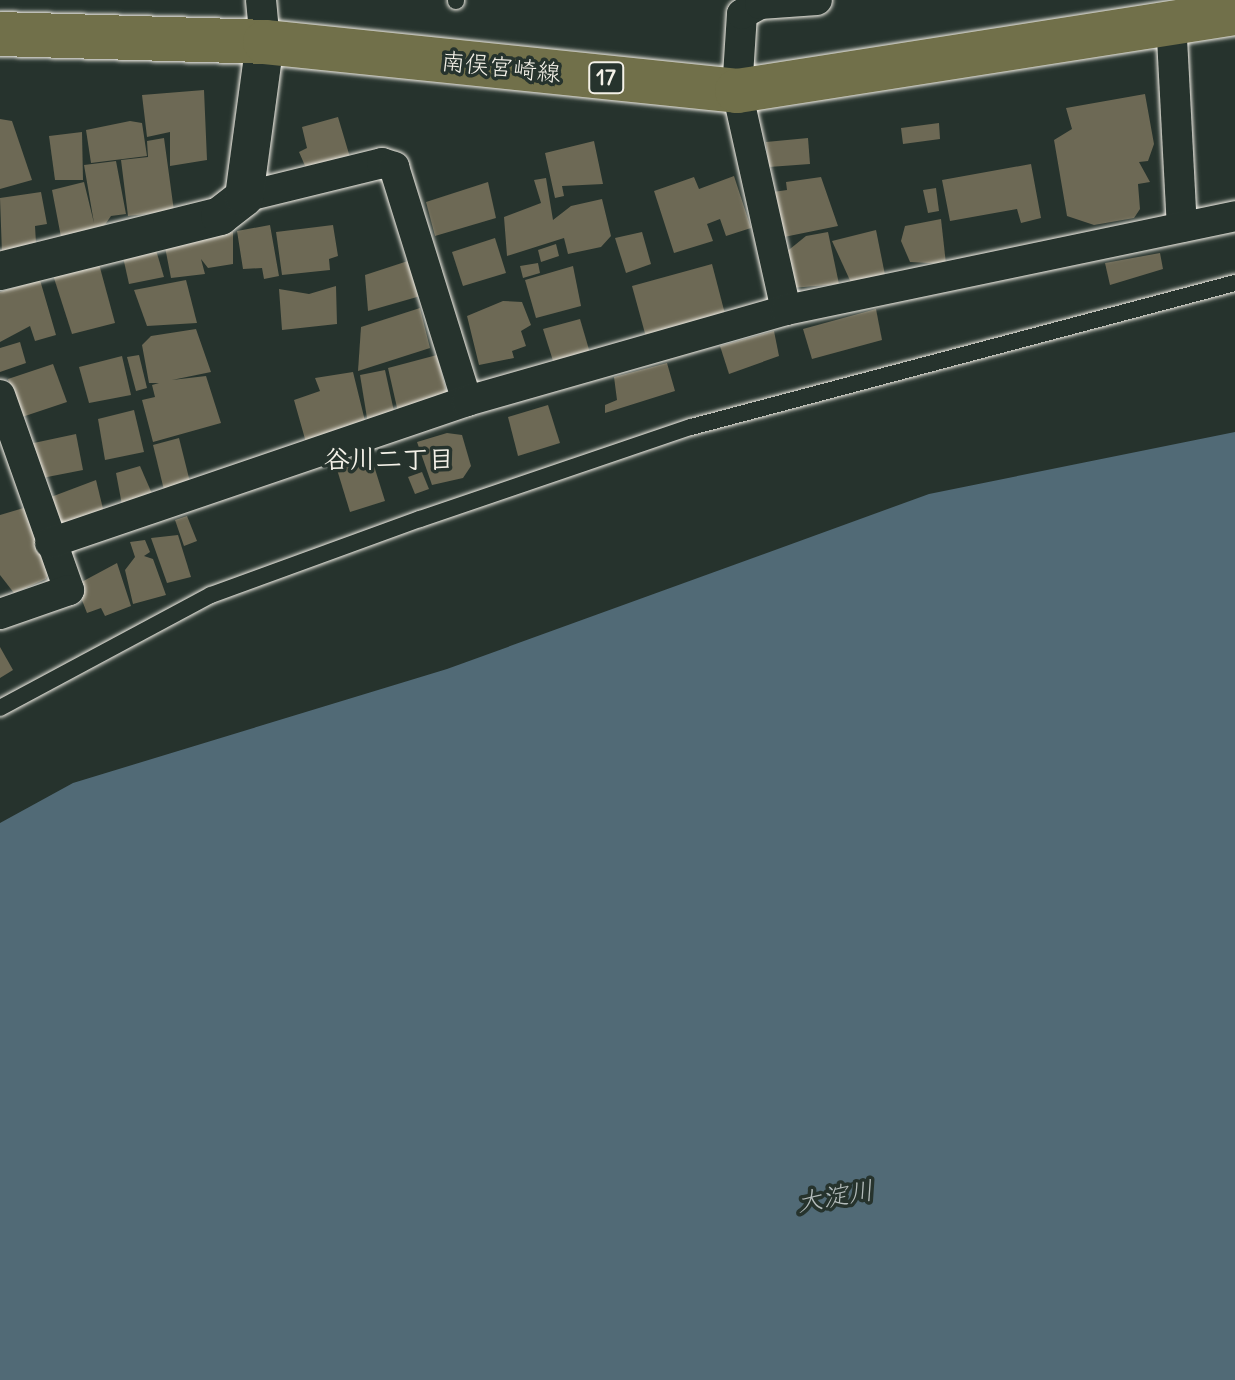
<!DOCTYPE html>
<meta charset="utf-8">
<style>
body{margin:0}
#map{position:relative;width:1235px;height:1380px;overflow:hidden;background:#26332d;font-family:Delius,"Klee One",sans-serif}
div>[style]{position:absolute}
.water>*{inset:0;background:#516a76}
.building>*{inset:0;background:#6d6955}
.roads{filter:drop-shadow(0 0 2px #f4f1e8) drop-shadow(0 0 2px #f4f1e8)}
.service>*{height:16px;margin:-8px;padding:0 8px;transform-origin:8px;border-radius:8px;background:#26332d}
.minor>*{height:30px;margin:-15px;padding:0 15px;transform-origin:15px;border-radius:15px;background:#26332d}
.tertiary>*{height:38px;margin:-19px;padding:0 19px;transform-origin:19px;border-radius:19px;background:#26332d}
.primary>*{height:44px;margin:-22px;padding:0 22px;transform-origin:22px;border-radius:22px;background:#71704a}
span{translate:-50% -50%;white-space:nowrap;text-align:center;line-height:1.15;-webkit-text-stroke:7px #26332d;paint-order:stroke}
.shield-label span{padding:2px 6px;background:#26332d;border:2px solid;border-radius:6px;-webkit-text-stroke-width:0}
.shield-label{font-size:22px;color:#f4f1e8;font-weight:700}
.street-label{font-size:24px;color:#f4f1e8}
.neighbourhood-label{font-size:26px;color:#f4f1e8;font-weight:700}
.water-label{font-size:26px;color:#b3bbba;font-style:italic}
</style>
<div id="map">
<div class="water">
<div style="clip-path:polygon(1235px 432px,1235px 1380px,0 1380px,0 823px,73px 783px,447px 669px,929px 494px)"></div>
</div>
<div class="building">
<div style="clip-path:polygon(204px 90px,207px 160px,170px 166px,170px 132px,147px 137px,142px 95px)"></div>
<div style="clip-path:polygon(1145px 94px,1154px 144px,1148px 161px,1139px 162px,1150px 182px,1138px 184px,1140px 209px,1134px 218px,1094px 225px,1067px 216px,1054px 140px,1072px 129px,1066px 108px)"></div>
<div style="clip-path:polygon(338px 117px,352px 164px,309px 175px,299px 152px,307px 148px,302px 127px)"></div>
<div style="clip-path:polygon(0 119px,12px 121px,32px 180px,0 189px)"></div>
<div style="clip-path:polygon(130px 121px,142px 123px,147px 156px,91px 163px,86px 130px)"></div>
<div style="clip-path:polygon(939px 123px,940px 139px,903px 144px,901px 128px)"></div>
<div style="clip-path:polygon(82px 132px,83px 180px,55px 180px,49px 136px)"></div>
<div style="clip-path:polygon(164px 138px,174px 211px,128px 216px,121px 160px,148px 157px,147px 141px)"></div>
<div style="clip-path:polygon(808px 138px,810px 164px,769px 167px,766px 142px)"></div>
<div style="clip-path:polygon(594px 141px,603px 184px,562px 186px,564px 196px,555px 198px,545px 153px)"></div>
<div style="clip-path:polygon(116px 161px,126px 214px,111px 216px,102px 229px,61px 237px,52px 190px,84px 182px,94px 223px,84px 165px)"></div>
<div style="clip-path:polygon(1031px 164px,1041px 218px,1021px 223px,1017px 209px,950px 221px,942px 180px)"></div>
<div style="clip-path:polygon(734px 176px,751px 228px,726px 236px,720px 219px,707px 224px,713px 241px,674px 253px,654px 191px,694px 177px,699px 189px)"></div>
<div style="clip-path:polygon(821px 177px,838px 226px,784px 237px,773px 192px,787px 190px,786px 182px)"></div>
<div style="clip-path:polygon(546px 178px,553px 220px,571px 206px,602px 199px,611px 236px,601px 247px,568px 254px,564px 238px,507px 256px,504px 217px,541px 203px,534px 180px)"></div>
<div style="clip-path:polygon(488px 182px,496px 218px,435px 236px,426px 202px)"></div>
<div style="clip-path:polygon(936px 188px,939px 211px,928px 213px,923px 190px)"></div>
<div style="clip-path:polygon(41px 192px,47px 224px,35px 226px,36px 243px,2px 254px,0 198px)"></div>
<div style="clip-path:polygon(941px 219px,946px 264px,910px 262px,901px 241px,905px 226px)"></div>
<div style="clip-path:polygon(270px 225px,279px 276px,264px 279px,262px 268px,243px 269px,237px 231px)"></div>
<div style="clip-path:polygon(333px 225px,338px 256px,329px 259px,330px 270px,282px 275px,276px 232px)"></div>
<div style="clip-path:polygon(876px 230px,886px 280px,853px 287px,832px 241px)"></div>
<div style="clip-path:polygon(233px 232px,233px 264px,208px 268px,201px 259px,205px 274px,171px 278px,165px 247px)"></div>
<div style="clip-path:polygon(642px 232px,651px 264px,626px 273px,615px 238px)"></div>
<div style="clip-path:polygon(828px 232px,839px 284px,792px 288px,785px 253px,806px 236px)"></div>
<div style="clip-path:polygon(495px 238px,506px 273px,463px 286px,452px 252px)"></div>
<div style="clip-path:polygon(556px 244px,559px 256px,541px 262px,538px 250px)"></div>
<div style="clip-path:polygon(156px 250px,164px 277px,129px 284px,123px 257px)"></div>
<div style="clip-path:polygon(1160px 253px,1163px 269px,1110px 285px,1105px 263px)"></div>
<div style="clip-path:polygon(414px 259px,424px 295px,368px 311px,365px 275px)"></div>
<div style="clip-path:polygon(538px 263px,540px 273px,523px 278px,520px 266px)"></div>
<div style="clip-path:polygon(99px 264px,115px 323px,72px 334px,53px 275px)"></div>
<div style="clip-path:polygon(712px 264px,725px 314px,646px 337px,632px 286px)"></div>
<div style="clip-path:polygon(573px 266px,581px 306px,536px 318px,525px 280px)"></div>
<div style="clip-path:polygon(40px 280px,56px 335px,35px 341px,30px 326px,0 342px,0 292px)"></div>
<div style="clip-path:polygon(186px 280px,197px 323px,147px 326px,134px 290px)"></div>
<div style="clip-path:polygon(336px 286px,337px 324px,282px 330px,279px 289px,309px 294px)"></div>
<div style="clip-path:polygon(503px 301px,522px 302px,531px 325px,521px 331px,526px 346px,512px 351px,514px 358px,479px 365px,467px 316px)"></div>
<div style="clip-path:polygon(420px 308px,430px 348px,358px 371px,361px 327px)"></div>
<div style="clip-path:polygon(876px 309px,882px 340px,812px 359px,803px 329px)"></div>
<div style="clip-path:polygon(580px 319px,590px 353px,554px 364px,543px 329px)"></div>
<div style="clip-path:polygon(196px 329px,211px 372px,172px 380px,206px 376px,221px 423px,153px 442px,142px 400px,155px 397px,152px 385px,159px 383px,149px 383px,142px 345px,151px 336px)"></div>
<div style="clip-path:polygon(774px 331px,779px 356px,729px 374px,720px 346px)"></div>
<div style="clip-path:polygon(20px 342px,26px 363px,0 372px,0 348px)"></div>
<div style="clip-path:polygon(139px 355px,147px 388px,136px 391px,127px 357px)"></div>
<div style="clip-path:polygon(437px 355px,448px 398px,398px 412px,388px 368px)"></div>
<div style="clip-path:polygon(122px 356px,131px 395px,89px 403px,79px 367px)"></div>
<div style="clip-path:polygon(667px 363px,675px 391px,605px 413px,605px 405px,617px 400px,614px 377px)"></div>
<div style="clip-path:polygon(53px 364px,67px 402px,22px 417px,8px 379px)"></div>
<div style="clip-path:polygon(385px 370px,395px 416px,368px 424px,360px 375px)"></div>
<div style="clip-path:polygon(353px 372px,367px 429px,307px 446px,294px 400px,320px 391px,315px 378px)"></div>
<div style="clip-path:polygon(548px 405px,560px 443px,518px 456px,508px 417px)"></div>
<div style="clip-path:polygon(134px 410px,144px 452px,105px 460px,98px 419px)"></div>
<div style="clip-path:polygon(447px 433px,462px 435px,471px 466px,463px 478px,432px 485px,417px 442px)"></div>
<div style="clip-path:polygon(76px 434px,83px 470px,37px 479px,29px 444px)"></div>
<div style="clip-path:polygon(179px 438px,191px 486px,165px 494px,153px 445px)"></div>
<div style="clip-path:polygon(370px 453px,385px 501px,350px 512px,335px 463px)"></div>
<div style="clip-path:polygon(140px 466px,153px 496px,122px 505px,116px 473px)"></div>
<div style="clip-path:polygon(422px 472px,429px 489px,415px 494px,408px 477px)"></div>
<div style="clip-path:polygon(96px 480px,105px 517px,59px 530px,51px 497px)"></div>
<div style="clip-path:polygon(27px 507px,50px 569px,46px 579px,14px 593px,0 575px,0 515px)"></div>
<div style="clip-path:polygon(187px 516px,197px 541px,184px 546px,175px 520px)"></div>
<div style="clip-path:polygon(178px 535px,191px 577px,167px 583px,151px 538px)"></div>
<div style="clip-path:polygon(145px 540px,150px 552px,144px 556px,153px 559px,166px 595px,133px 604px,125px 570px,135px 557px,130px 542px)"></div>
<div style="clip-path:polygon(117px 563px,131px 606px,105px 616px,101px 608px,87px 613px,76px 585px)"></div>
<div style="clip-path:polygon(0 647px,13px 670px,0 678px)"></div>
</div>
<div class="roads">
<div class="service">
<div style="left:456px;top:1px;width:1px;rotate:-90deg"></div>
<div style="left:0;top:708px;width:239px;rotate:-28.2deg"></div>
<div style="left:211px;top:595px;width:222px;rotate:-20deg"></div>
<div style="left:420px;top:519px;width:286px;rotate:-18.8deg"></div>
<div style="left:691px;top:427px;width:563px;rotate:-14.83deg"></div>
</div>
<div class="minor">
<div style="left:261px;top:0;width:42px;rotate:84.6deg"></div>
<div style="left:1171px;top:19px;width:208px;rotate:87deg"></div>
<div style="left:244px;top:197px;width:142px;rotate:-13.8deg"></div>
<div style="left:382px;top:163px;width:13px;rotate:18deg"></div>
<div style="left:394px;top:167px;width:245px;rotate:72.7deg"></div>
<div style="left:786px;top:310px;width:224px;rotate:-102.6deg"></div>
<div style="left:737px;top:91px;width:77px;rotate:-86.3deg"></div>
<div style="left:742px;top:14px;width:21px;rotate:-29deg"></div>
<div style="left:760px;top:4px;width:57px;rotate:-4deg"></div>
<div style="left:0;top:395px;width:207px;rotate:70.5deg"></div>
<div style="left:69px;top:590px;width:73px;rotate:160.8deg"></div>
<div style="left:50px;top:543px;width:441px;rotate:-18.8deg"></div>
<div style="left:467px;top:401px;width:332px;rotate:-15.9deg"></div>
<div style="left:786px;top:310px;width:459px;rotate:-11.8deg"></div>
</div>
<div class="tertiary">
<div style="left:0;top:271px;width:227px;rotate:-14deg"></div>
<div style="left:220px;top:216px;width:31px;rotate:-38deg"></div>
<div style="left:244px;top:197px;width:156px;rotate:-82.3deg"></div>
</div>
<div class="primary">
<div style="left:0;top:34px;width:265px;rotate:1.7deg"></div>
<div style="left:265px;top:42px;width:475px;rotate:5.9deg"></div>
<div style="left:737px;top:91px;width:504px;rotate:-8.9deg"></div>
</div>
</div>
<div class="shield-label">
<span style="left:606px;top:78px">17</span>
</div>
<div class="street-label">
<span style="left:501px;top:67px;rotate:6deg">南俣宮崎線</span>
</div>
<div class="neighbourhood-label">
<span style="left:389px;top:459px">谷川二丁目</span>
</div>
<div class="water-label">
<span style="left:835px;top:1196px;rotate:-10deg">大淀川</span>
</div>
</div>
